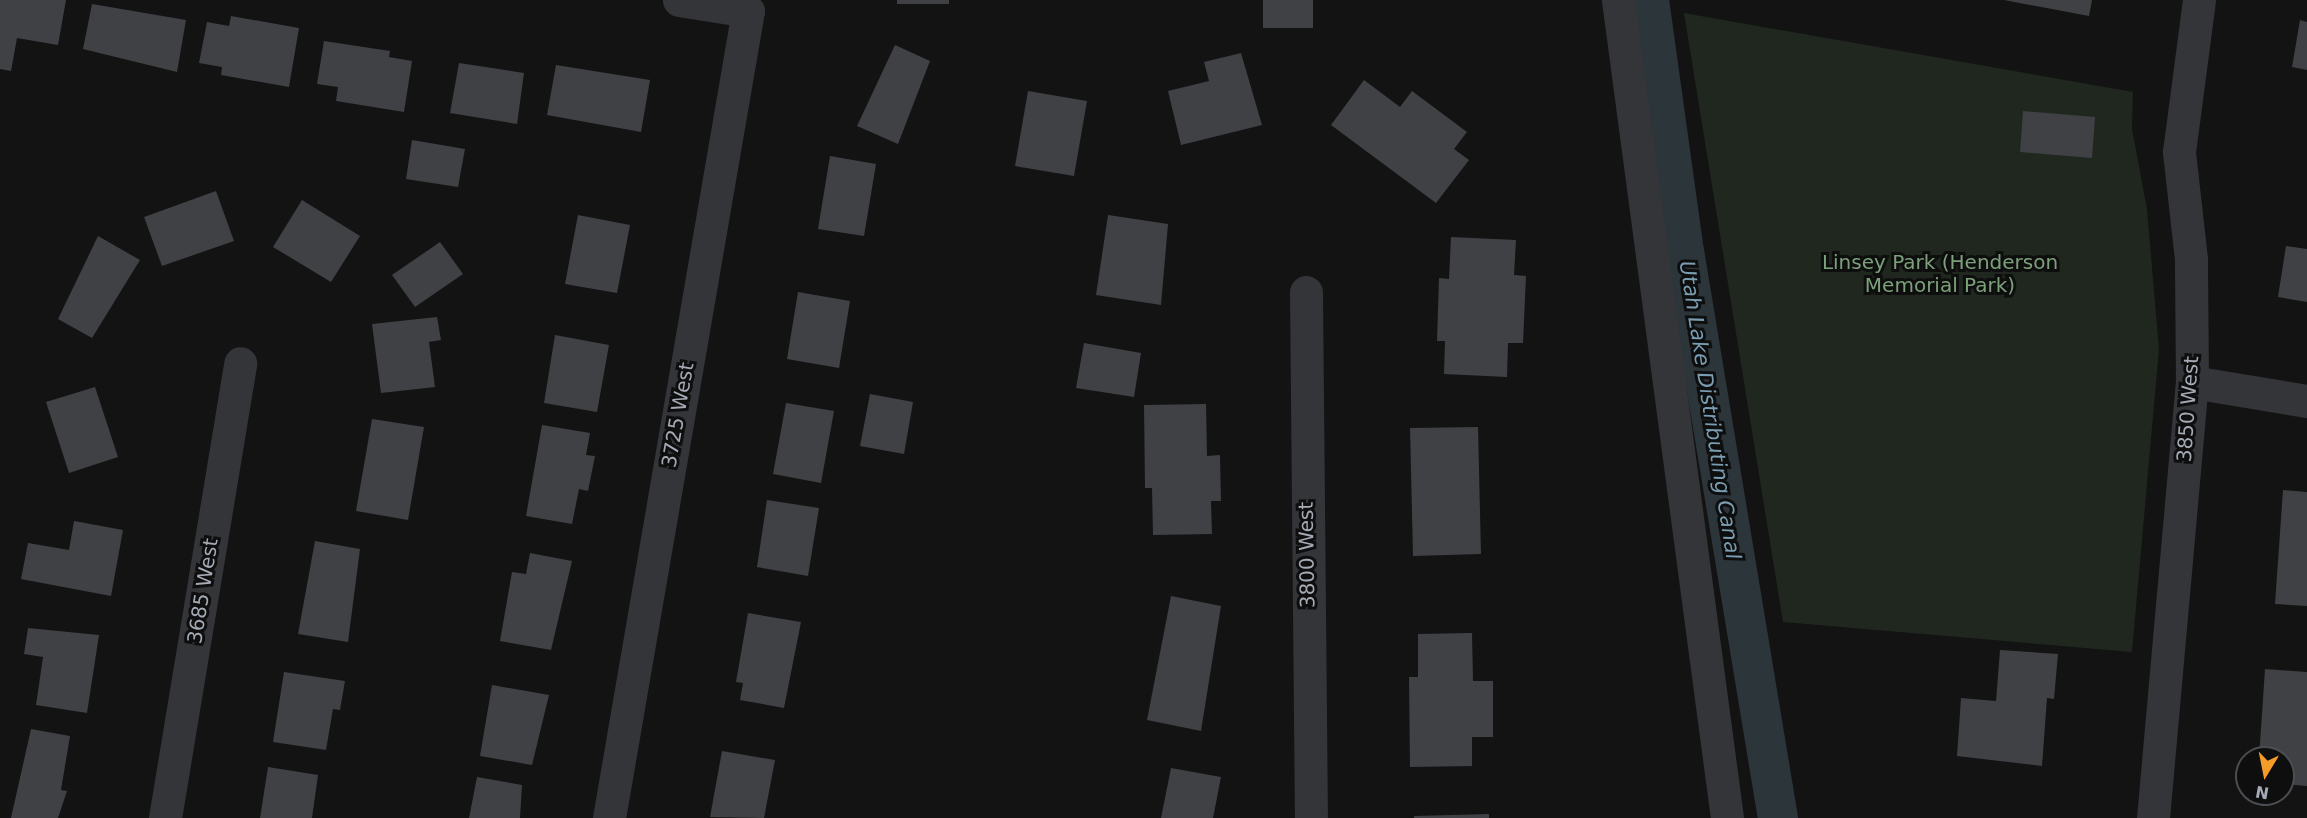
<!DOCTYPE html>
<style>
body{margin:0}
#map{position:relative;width:2307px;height:818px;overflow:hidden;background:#131314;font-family:"DejaVu Sans",sans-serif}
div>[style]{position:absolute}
.green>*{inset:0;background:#1f271f}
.canal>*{height:40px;margin:-20px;padding:0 20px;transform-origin:20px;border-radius:20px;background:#2b353a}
.building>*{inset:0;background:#3f4144}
.minor>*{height:33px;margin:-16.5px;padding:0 16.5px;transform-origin:16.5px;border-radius:16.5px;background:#343539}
span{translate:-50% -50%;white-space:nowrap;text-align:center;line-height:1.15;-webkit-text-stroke:6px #0e0e0f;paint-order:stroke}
.park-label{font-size:20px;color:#7ca17a}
.street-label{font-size:20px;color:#a4abb5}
.water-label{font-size:21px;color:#7a9db1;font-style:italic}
.north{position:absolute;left:2235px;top:746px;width:60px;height:60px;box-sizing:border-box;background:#0e0e0f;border:2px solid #4a4d51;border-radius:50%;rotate:190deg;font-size:16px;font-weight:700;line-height:24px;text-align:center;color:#a4abb5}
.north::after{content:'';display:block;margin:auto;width:21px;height:27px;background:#f59b2a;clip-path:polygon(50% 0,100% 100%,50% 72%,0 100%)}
</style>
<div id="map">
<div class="green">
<div style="clip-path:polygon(1684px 13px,2133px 92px,2132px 129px,2147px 209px,2159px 349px,2132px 652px,1783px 622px)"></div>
</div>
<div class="canal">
<div style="left:1649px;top:0;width:253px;rotate:82.1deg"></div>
<div style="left:1684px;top:251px;width:575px;rotate:80.59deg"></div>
</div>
<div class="building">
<div style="clip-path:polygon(0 0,66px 0,58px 45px,17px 38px,11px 71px,0 69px)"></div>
<div style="clip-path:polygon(897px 0,949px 0,949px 4px,897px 4px)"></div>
<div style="clip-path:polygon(1263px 0,1313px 0,1313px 28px,1263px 28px)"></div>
<div style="clip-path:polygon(2004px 0,2092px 0,2089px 16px)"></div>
<div style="clip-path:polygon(92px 4px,186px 20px,177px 72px,83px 49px)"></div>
<div style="clip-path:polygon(231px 16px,299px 28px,289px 87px,221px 75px,222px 67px,199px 63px,207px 22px,229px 26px)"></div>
<div style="clip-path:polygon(2300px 20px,2307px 22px,2307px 70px,2292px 67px)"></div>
<div style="clip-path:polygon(324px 41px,390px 51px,389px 57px,412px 61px,404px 112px,336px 101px,338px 87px,317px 84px)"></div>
<div style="clip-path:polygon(895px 45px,930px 61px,898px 144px,857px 126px)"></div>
<div style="clip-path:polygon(1241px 53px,1262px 125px,1181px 145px,1168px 91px,1209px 81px,1204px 62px)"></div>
<div style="clip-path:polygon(459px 63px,524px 73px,517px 124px,450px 113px)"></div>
<div style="clip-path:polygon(556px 65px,650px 80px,641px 132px,547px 115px)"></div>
<div style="clip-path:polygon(1364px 80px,1400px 107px,1412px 91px,1467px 132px,1454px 149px,1469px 160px,1436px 203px,1331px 125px)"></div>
<div style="clip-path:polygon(1028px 91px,1087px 101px,1074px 176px,1015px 166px)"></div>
<div style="clip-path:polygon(2023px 111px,2095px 117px,2092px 158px,2020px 152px)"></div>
<div style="clip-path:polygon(412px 140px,465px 149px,458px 187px,406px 179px)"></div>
<div style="clip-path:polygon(830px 156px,876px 164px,864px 236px,818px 229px)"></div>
<div style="clip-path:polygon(216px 191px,234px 241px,162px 266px,144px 217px)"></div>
<div style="clip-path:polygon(302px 200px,360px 236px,331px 282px,273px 247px)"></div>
<div style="clip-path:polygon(578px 215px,630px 225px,617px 293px,565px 284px)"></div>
<div style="clip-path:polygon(1108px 215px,1168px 224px,1161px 305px,1096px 295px)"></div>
<div style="clip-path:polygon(98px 236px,140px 260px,92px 338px,58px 319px)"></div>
<div style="clip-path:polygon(1451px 237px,1516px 240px,1514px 275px,1526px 276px,1523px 343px,1508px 343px,1507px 377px,1444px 374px,1445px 341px,1437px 341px,1439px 278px,1449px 279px)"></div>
<div style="clip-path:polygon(440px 242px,463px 274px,415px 307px,392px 275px)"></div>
<div style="clip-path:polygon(2286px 246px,2307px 249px,2307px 302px,2278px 297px)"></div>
<div style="clip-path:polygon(798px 292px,850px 301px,839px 368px,787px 359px)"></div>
<div style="clip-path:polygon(437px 317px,441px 340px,429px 342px,435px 387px,381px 393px,372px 324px)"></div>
<div style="clip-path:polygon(555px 335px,609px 345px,597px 412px,544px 403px)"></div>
<div style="clip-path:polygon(1084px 343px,1141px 353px,1134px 397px,1076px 388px)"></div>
<div style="clip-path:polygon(95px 387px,118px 457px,69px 473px,46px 402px)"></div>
<div style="clip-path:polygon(870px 394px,913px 402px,904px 454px,860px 446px)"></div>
<div style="clip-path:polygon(786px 403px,834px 411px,821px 483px,773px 474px)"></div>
<div style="clip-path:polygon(1206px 404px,1207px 456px,1220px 455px,1221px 501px,1211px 501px,1212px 534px,1153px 535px,1152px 488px,1145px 488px,1144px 405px)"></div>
<div style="clip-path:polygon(372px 419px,424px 427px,408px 520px,356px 511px)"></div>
<div style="clip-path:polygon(542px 425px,590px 433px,586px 455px,595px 456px,588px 491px,579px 489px,572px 524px,526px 516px)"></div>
<div style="clip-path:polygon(1478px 427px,1481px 554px,1413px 556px,1410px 428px)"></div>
<div style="clip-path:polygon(2283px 490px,2307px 492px,2307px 606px,2275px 604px)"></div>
<div style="clip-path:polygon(767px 500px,819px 508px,808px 576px,757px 567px)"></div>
<div style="clip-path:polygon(74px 521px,123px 530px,111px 596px,21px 579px,28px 543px,69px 550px)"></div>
<div style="clip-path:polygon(315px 541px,360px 549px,348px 642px,298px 634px)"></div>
<div style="clip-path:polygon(530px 553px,572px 561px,551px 650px,500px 641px,512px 572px,526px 574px)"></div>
<div style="clip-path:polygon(1171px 596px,1221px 606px,1201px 731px,1147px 720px)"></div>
<div style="clip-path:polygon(748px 613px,801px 622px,784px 708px,740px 700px,743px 683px,736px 682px)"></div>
<div style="clip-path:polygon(28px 628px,99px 635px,87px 713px,36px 705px,43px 657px,24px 654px)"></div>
<div style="clip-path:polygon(1472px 633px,1473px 681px,1493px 681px,1493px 737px,1472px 737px,1472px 766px,1410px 767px,1409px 677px,1418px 677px,1418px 634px)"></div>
<div style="clip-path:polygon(2000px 650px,2058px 654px,2054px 699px,2047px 698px,2042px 766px,1957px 756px,1961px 698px,1996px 701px)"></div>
<div style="clip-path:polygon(2265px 669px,2307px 672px,2307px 786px,2283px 784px,2283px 758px,2259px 758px)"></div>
<div style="clip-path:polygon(284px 672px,345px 681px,340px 710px,333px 709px,326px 750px,273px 742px)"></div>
<div style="clip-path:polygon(492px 685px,549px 695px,532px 765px,480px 756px)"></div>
<div style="clip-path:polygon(31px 729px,70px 736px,61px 790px,67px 791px,58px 818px,11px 818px)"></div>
<div style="clip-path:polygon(722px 751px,775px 760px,764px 818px,710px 817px)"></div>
<div style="clip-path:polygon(268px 767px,318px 775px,312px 818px,260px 818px)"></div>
<div style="clip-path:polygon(1171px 768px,1221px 777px,1213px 818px,1161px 818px)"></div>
<div style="clip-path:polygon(477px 777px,522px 785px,520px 818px,469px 818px)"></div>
<div style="clip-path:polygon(1489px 814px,1489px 818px,1414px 818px,1414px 816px)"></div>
</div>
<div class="minor">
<div style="left:1618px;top:0;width:825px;rotate:82.41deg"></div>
<div style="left:1306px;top:292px;width:526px;rotate:89.46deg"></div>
<div style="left:2192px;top:382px;width:117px;rotate:9.4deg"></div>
<div style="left:165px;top:818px;width:461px;rotate:-80.6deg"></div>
<div style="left:609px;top:818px;width:819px;rotate:-80.23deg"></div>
<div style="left:748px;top:11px;width:70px;rotate:-170.9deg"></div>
<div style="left:2153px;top:818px;width:438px;rotate:-84.9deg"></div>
<div style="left:2192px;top:382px;width:123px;rotate:-90.5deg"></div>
<div style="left:2191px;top:259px;width:108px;rotate:-96.4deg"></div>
<div style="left:2179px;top:152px;width:153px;rotate:-82.5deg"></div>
</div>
<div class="park-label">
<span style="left:1940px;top:274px">Linsey Park (Henderson<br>Memorial Park)</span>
</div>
<div class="street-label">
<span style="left:2188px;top:409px;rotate:-86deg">3850 West</span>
<span style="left:678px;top:415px;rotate:-80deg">3725 West</span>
<span style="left:1307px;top:555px;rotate:-91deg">3800 West</span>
<span style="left:203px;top:591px;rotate:-81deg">3685 West</span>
</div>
<div class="water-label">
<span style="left:1710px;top:410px;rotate:81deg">Utah Lake Distributing Canal</span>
</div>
<div class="north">N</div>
</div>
